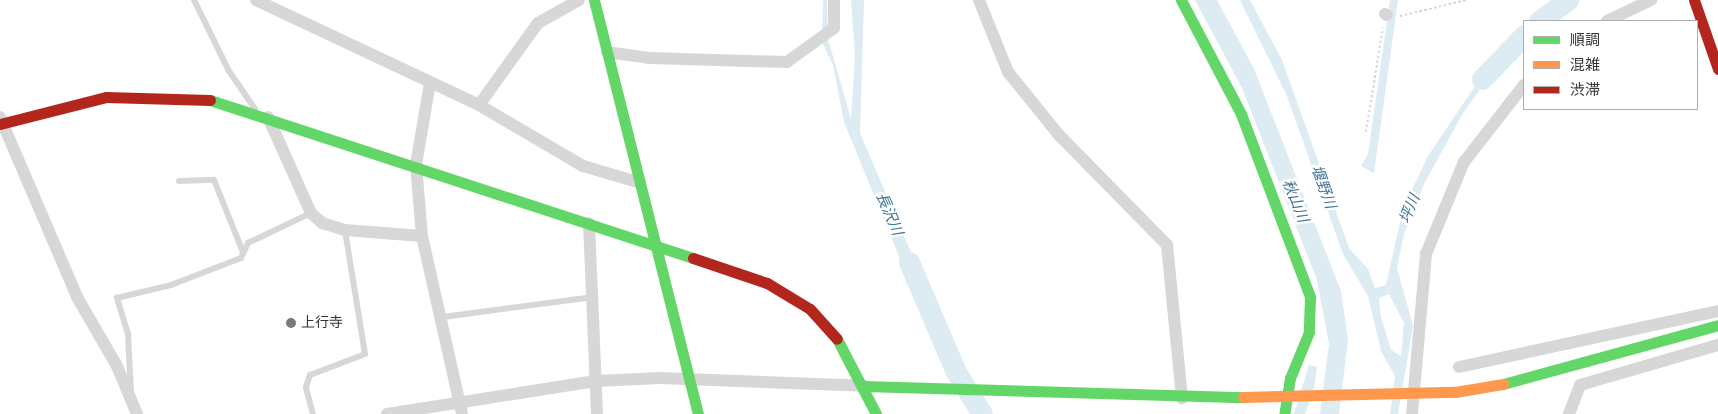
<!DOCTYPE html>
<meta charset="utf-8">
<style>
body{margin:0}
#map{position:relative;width:1718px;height:414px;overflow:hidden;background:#fff;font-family:"Source Sans 3","Noto Sans JP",sans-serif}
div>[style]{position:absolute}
.water>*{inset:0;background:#ddebf3}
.river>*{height:21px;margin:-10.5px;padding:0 10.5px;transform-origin:10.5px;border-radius:10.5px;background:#ddebf3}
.path>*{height:2px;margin-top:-1px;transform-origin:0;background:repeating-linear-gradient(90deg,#d6d6d6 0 2.5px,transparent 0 5px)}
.lane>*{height:6px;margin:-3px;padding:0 3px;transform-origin:3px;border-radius:3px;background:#d7d7d7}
.street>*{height:12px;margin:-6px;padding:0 6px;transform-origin:6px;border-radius:6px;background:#d7d7d7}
.fast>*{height:11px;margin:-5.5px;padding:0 5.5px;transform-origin:5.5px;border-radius:5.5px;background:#63d668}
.slow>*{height:11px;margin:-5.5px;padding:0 5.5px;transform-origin:5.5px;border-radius:5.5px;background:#ff974d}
.jam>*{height:11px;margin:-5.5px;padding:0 5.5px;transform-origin:5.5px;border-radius:5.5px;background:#b3261e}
.dots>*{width:14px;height:14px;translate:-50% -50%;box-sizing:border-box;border:2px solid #fff;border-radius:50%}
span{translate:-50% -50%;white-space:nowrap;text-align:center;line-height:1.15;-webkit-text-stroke:5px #fff;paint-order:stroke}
.poi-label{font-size:14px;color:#333}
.left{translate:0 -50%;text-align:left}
.water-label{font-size:15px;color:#3f7597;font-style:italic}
.legend{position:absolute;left:1523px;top:20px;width:175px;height:90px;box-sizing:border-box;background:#fff;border:1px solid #adadad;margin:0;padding:6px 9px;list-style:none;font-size:15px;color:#333}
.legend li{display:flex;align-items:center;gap:10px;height:25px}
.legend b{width:25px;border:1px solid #adadad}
</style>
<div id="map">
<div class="water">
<div style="clip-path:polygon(823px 0,827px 0,828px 39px,851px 119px,855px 55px,851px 0,864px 0,860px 133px,925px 285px,914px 293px,844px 122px,833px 65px,822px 42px)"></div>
<div style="clip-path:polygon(1195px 0,1217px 0,1254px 69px,1341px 291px,1348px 340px,1339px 414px,1320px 414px,1329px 344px,1317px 280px,1242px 88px)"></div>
<div style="clip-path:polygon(evenodd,1240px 0,1250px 0,1282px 60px,1349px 248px,1368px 269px,1375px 288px,1386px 285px,1403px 209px,1428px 156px,1498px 52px,1501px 60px,1463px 113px,1424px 184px,1404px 234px,1397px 268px,1413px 326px,1398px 414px,1390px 414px,1395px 376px,1381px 351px,1368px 296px,1343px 254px,1287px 96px,1240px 0,1389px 294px,1404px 323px,1401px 356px,1391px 350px,1381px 317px,1379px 298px,1389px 294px)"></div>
<div style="clip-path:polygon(1390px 0,1398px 0,1374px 173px,1361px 166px,1368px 154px)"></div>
<div style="clip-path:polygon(1309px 365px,1317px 367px,1314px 388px,1305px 414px,1294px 414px)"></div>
</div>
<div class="river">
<div style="left:1539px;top:21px;width:36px;rotate:-36deg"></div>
<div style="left:1482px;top:79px;width:61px;rotate:-46.3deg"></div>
<div style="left:909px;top:262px;width:120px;rotate:66.9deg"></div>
<div style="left:956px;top:372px;width:49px;rotate:58.2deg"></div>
</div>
<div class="path">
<div style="left:1400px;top:16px;width:68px;rotate:-13.6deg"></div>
<div style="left:1366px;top:132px;width:106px;rotate:-80.8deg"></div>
</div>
<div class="lane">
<div style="left:194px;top:0;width:79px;rotate:63.8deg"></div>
<div style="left:229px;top:71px;width:46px;rotate:55.6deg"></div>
<div style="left:179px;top:181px;width:35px;rotate:-2deg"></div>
<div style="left:214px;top:180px;width:78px;rotate:68.1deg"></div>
<div style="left:443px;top:317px;width:150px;rotate:-7.6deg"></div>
<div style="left:131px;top:393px;width:59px;rotate:-92.9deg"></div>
<div style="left:128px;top:334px;width:38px;rotate:-107deg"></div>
<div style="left:117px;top:298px;width:56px;rotate:-13.5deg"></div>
<div style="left:171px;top:285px;width:75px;rotate:-21.1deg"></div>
<div style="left:241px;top:258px;width:17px;rotate:-65deg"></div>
<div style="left:248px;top:243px;width:70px;rotate:-25.5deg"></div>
<div style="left:313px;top:414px;width:28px;rotate:-105deg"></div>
<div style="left:306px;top:387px;width:13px;rotate:-72deg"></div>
<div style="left:310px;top:375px;width:59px;rotate:-20.9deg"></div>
<div style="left:365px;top:354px;width:126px;rotate:-99.2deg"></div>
</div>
<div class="street">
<div style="left:256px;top:0;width:246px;rotate:25.2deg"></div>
<div style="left:479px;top:105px;width:121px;rotate:30.4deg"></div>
<div style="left:583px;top:166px;width:57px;rotate:16.2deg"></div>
<div style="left:979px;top:0;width:78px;rotate:68.1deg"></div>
<div style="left:1008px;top:72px;width:80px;rotate:51.1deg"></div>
<div style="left:1058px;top:134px;width:156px;rotate:45.5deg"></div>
<div style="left:1167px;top:245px;width:154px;rotate:84.4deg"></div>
<div style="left:1385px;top:14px;width:2px;rotate:27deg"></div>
<div style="left:1607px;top:21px;width:49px;rotate:-25.5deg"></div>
<div style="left:607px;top:52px;width:42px;rotate:8.1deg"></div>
<div style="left:649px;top:58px;width:138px;rotate:1.7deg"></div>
<div style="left:787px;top:62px;width:58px;rotate:-35.9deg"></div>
<div style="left:834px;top:28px;width:28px;rotate:-90deg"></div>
<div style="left:430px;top:83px;width:83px;rotate:99.7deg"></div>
<div style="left:416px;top:165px;width:71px;rotate:85.2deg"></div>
<div style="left:422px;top:236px;width:182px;rotate:77.3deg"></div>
<div style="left:479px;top:105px;width:101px;rotate:-54.3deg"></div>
<div style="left:538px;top:23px;width:47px;rotate:-29.3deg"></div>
<div style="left:0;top:117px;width:196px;rotate:66.8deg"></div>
<div style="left:77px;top:297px;width:80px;rotate:59.9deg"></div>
<div style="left:117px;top:366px;width:52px;rotate:67.4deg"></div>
<div style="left:268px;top:117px;width:105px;rotate:65.9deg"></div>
<div style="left:311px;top:213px;width:15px;rotate:42deg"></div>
<div style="left:322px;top:223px;width:24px;rotate:17deg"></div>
<div style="left:345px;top:230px;width:77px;rotate:4.5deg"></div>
<div style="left:589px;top:223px;width:191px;rotate:87.6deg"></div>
<div style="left:1459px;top:367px;width:265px;rotate:-12.2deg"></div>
<div style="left:387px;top:414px;width:211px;rotate:-9deg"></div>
<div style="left:595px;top:381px;width:65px;rotate:-2.6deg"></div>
<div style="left:660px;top:378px;width:204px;rotate:2.2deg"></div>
<div style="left:1412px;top:414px;width:161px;rotate:-85deg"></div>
<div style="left:1426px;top:254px;width:100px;rotate:-67.6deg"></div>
<div style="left:1464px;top:162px;width:98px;rotate:-52.1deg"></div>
<div style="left:1569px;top:414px;width:31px;rotate:-69deg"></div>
<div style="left:1580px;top:385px;width:144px;rotate:-16.2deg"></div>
</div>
<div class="fast">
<div style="left:594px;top:0;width:427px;rotate:75.9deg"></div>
<div style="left:1181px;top:0;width:129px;rotate:62.2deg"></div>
<div style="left:1241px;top:114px;width:196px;rotate:69.3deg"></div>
<div style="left:1310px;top:297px;width:35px;rotate:92deg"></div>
<div style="left:1309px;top:332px;width:50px;rotate:112.4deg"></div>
<div style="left:1290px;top:378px;width:36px;rotate:99deg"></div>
<div style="left:210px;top:100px;width:508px;rotate:18.11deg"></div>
<div style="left:837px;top:339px;width:85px;rotate:62.5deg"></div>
<div style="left:1503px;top:384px;width:223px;rotate:-15.3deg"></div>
<div style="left:864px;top:386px;width:379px;rotate:1.7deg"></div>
</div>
<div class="slow">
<div style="left:1243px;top:397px;width:212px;rotate:-1.4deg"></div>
<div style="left:1455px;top:392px;width:49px;rotate:-9.5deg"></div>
</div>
<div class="jam">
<div style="left:1694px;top:0;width:73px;rotate:70.8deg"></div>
<div style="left:0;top:124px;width:109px;rotate:-14.3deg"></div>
<div style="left:106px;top:97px;width:104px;rotate:1.7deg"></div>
<div style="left:693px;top:258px;width:78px;rotate:18.7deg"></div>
<div style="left:767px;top:283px;width:50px;rotate:31.2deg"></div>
<div style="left:810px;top:309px;width:40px;rotate:48deg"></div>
</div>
<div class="dots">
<div style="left:291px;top:323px;background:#7a7a7a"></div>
</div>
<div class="poi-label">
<span class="left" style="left:301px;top:323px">上行寺</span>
</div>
<div class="water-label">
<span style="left:1323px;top:187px;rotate:70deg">堰野川</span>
<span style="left:1295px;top:201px;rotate:68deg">秋山川</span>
<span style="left:1410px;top:209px;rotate:-68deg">坪川</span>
<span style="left:889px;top:214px;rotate:67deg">長沢川</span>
</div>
<ul class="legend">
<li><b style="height:6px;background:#63d668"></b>順調</li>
<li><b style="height:6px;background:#ff974d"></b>混雑</li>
<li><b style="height:6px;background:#b3261e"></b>渋滞</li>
</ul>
</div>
